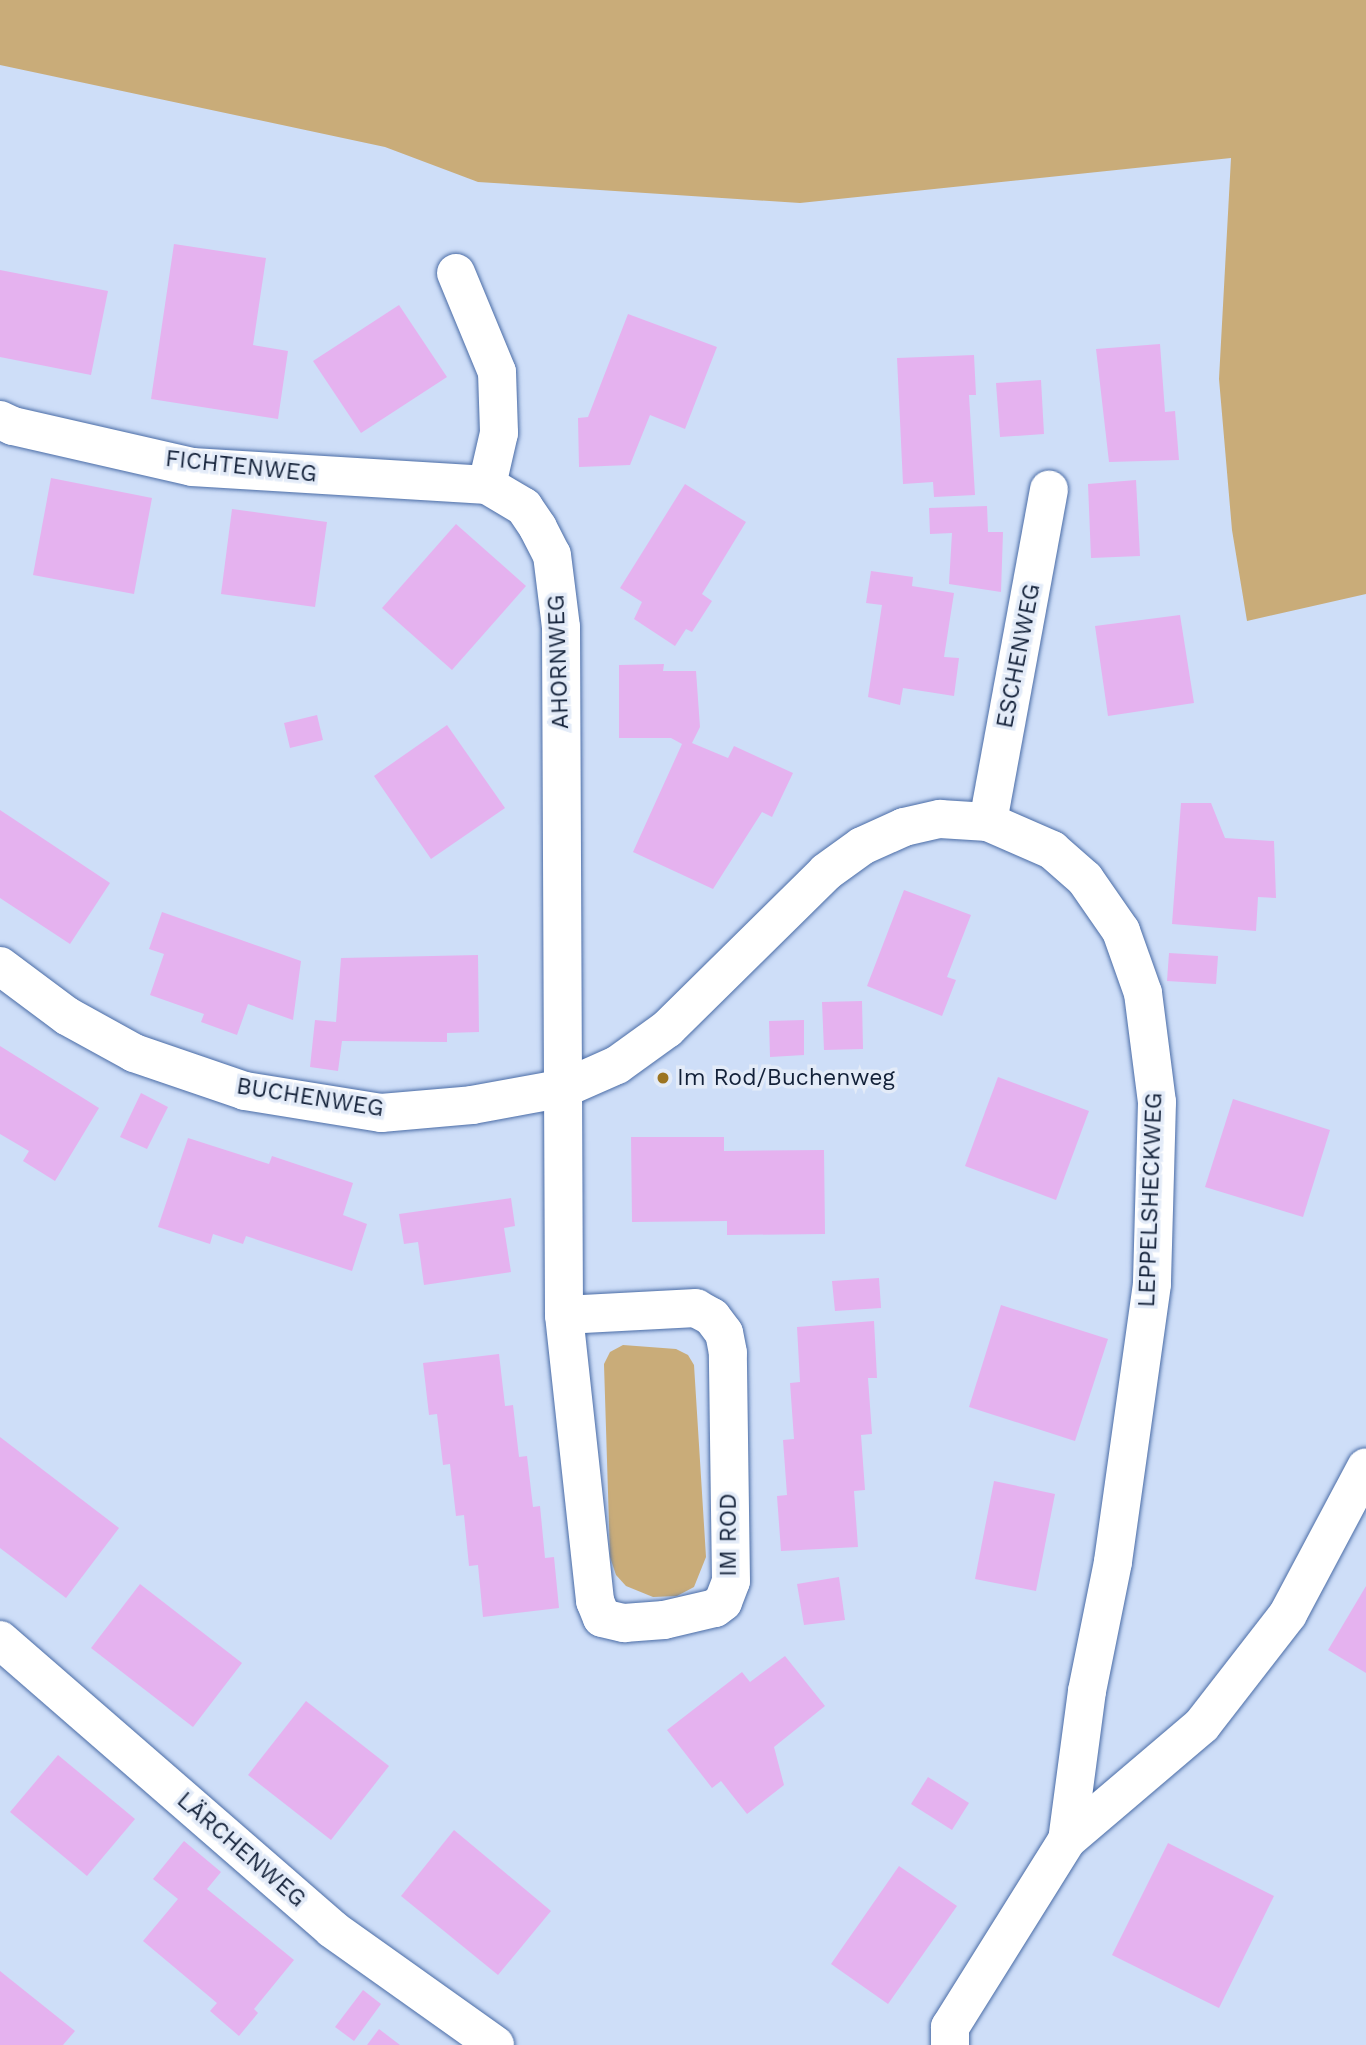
<!DOCTYPE html>
<meta charset="utf-8">
<style>
body{margin:0}
#map{position:relative;width:1366px;height:2045px;overflow:hidden;background:#cedef8;font-family:"Work Sans",sans-serif}
div>[style]{position:absolute}
.green>*{inset:0;background:#c9ac79}
.building>*{inset:0;background:#e5b2ef}
.roads{filter:drop-shadow(0 0 2px #4a6ca6) drop-shadow(0 0 2px #4a6ca6)}
.minor>*{height:38px;margin:-19px;padding:0 19px;transform-origin:19px;border-radius:19px;background:#fff}
.dots>*{width:19px;height:19px;translate:-50% -50%;box-sizing:border-box;border:4px solid #e3ebf8;border-radius:50%}
span{translate:-50% -50%;white-space:nowrap;text-align:center;line-height:1.15;-webkit-text-stroke:7px #e3ebf8;paint-order:stroke}
.street-label{font-size:23px;color:#122038}
.poi-label{font-size:23px;color:#122038}
.left{translate:0 -50%;text-align:left}
</style>
<div id="map">
<div class="green">
<div style="clip-path:polygon(0 0,1366px 0,1366px 594px,1247px 621px,1232px 530px,1219px 379px,1231px 158px,800px 203px,478px 182px,385px 147px,0 65px)"></div>
<div style="clip-path:polygon(623px 1345px,676px 1349px,688px 1355px,694px 1365px,706px 1557px,694px 1587px,677px 1596px,653px 1597px,626px 1586px,616px 1575px,610px 1557px,604px 1364px,610px 1352px)"></div>
</div>
<div class="building">
<div style="clip-path:polygon(174px 244px,266px 258px,253px 345px,288px 351px,278px 419px,151px 399px)"></div>
<div style="clip-path:polygon(0 270px,108px 291px,91px 375px,0 357px)"></div>
<div style="clip-path:polygon(399px 305px,447px 377px,361px 433px,313px 361px)"></div>
<div style="clip-path:polygon(628px 314px,717px 347px,685px 429px,650px 415px,630px 465px,579px 467px,578px 418px,588px 417px)"></div>
<div style="clip-path:polygon(1160px 344px,1165px 412px,1175px 411px,1179px 460px,1109px 462px,1096px 349px)"></div>
<div style="clip-path:polygon(974px 355px,976px 395px,969px 395px,975px 495px,934px 497px,933px 482px,903px 484px,897px 358px)"></div>
<div style="clip-path:polygon(1041px 380px,1044px 434px,1000px 437px,996px 383px)"></div>
<div style="clip-path:polygon(51px 478px,152px 498px,134px 594px,33px 575px)"></div>
<div style="clip-path:polygon(1136px 480px,1140px 556px,1091px 558px,1088px 484px)"></div>
<div style="clip-path:polygon(685px 484px,746px 522px,702px 594px,712px 601px,692px 632px,686px 629px,675px 646px,634px 619px,642px 602px,620px 588px)"></div>
<div style="clip-path:polygon(987px 506px,988px 532px,1003px 532px,1001px 592px,949px 584px,952px 533px,930px 534px,929px 508px)"></div>
<div style="clip-path:polygon(232px 509px,327px 522px,315px 607px,221px 594px)"></div>
<div style="clip-path:polygon(456px 524px,526px 586px,452px 670px,382px 608px)"></div>
<div style="clip-path:polygon(871px 571px,913px 577px,912px 586px,954px 593px,944px 657px,959px 658px,954px 696px,903px 688px,900px 705px,868px 697px,882px 605px,866px 603px)"></div>
<div style="clip-path:polygon(1180px 615px,1194px 703px,1108px 716px,1095px 626px)"></div>
<div style="clip-path:polygon(664px 664px,663px 671px,696px 671px,700px 727px,692px 743px,728px 758px,734px 746px,793px 773px,772px 817px,762px 812px,713px 889px,633px 852px,682px 744px,671px 738px,619px 738px,619px 665px)"></div>
<div style="clip-path:polygon(317px 715px,323px 740px,290px 748px,284px 723px)"></div>
<div style="clip-path:polygon(447px 725px,505px 808px,431px 859px,374px 776px)"></div>
<div style="clip-path:polygon(1181px 803px,1211px 803px,1225px 838px,1274px 841px,1276px 898px,1258px 897px,1256px 931px,1172px 924px)"></div>
<div style="clip-path:polygon(0 810px,110px 883px,70px 944px,0 898px)"></div>
<div style="clip-path:polygon(904px 890px,971px 915px,947px 977px,956px 980px,942px 1016px,867px 986px)"></div>
<div style="clip-path:polygon(162px 912px,301px 961px,293px 1020px,248px 1004px,237px 1035px,201px 1022px,204px 1014px,150px 995px,164px 954px,149px 949px)"></div>
<div style="clip-path:polygon(1169px 953px,1218px 956px,1216px 984px,1167px 981px)"></div>
<div style="clip-path:polygon(478px 955px,479px 1032px,447px 1033px,447px 1042px,342px 1041px,338px 1071px,310px 1067px,315px 1020px,336px 1022px,341px 958px)"></div>
<div style="clip-path:polygon(862px 1001px,863px 1049px,824px 1050px,822px 1002px)"></div>
<div style="clip-path:polygon(804px 1020px,804px 1055px,770px 1057px,769px 1021px)"></div>
<div style="clip-path:polygon(0 1046px,99px 1108px,55px 1181px,23px 1161px,29px 1151px,0 1134px)"></div>
<div style="clip-path:polygon(998px 1077px,1089px 1111px,1056px 1200px,965px 1166px)"></div>
<div style="clip-path:polygon(141px 1093px,168px 1107px,147px 1149px,120px 1137px)"></div>
<div style="clip-path:polygon(1233px 1099px,1330px 1130px,1303px 1217px,1205px 1187px)"></div>
<div style="clip-path:polygon(631px 1137px,724px 1137px,724px 1151px,824px 1150px,825px 1234px,727px 1235px,727px 1221px,632px 1222px)"></div>
<div style="clip-path:polygon(188px 1138px,269px 1164px,272px 1156px,353px 1183px,343px 1215px,367px 1224px,352px 1271px,246px 1236px,243px 1244px,213px 1234px,210px 1244px,158px 1227px)"></div>
<div style="clip-path:polygon(511px 1198px,515px 1226px,504px 1228px,511px 1272px,424px 1285px,418px 1242px,404px 1244px,399px 1214px)"></div>
<div style="clip-path:polygon(879px 1278px,881px 1308px,835px 1311px,832px 1281px)"></div>
<div style="clip-path:polygon(1001px 1305px,1108px 1339px,1075px 1441px,969px 1407px)"></div>
<div style="clip-path:polygon(874px 1321px,877px 1378px,868px 1378px,872px 1434px,861px 1435px,865px 1490px,854px 1491px,858px 1547px,781px 1551px,777px 1496px,787px 1495px,783px 1440px,794px 1439px,790px 1383px,800px 1382px,797px 1327px)"></div>
<div style="clip-path:polygon(499px 1354px,505px 1406px,513px 1405px,519px 1457px,527px 1456px,533px 1507px,540px 1506px,545px 1558px,554px 1557px,559px 1608px,483px 1617px,478px 1565px,469px 1566px,464px 1515px,456px 1516px,450px 1464px,443px 1465px,437px 1414px,429px 1415px,423px 1363px)"></div>
<div style="clip-path:polygon(0 1437px,119px 1528px,66px 1598px,0 1548px)"></div>
<div style="clip-path:polygon(994px 1481px,1055px 1494px,1036px 1591px,975px 1579px)"></div>
<div style="clip-path:polygon(839px 1577px,845px 1620px,804px 1625px,797px 1584px)"></div>
<div style="clip-path:polygon(140px 1584px,242px 1663px,193px 1727px,91px 1648px)"></div>
<div style="clip-path:polygon(1366px 1586px,1366px 1673px,1328px 1650px)"></div>
<div style="clip-path:polygon(785px 1656px,825px 1706px,774px 1747px,784px 1785px,747px 1814px,721px 1781px,712px 1788px,667px 1730px,742px 1672px,750px 1682px)"></div>
<div style="clip-path:polygon(306px 1701px,389px 1766px,331px 1840px,248px 1775px)"></div>
<div style="clip-path:polygon(58px 1755px,135px 1819px,87px 1876px,10px 1812px)"></div>
<div style="clip-path:polygon(928px 1777px,969px 1803px,952px 1830px,911px 1804px)"></div>
<div style="clip-path:polygon(454px 1830px,551px 1911px,498px 1975px,401px 1896px)"></div>
<div style="clip-path:polygon(184px 1841px,221px 1872px,207px 1889px,294px 1960px,254px 2009px,258px 2013px,239px 2036px,210px 2011px,217px 2003px,143px 1941px,178px 1899px,153px 1879px)"></div>
<div style="clip-path:polygon(1168px 1843px,1274px 1896px,1219px 2008px,1112px 1955px)"></div>
<div style="clip-path:polygon(899px 1866px,957px 1906px,888px 2004px,831px 1964px)"></div>
<div style="clip-path:polygon(0 1971px,75px 2031px,63px 2045px,0 2045px)"></div>
<div style="clip-path:polygon(363px 1990px,381px 2004px,354px 2041px,335px 2027px)"></div>
<div style="clip-path:polygon(379px 2029px,400px 2045px,367px 2045px)"></div>
</div>
<div class="roads">
<div class="minor">
<div style="left:456px;top:273px;width:107px;rotate:67.5deg"></div>
<div style="left:497px;top:372px;width:61px;rotate:88.1deg"></div>
<div style="left:499px;top:433px;width:53px;rotate:103deg"></div>
<div style="left:0;top:420px;width:14px;rotate:25deg"></div>
<div style="left:13px;top:426px;width:184px;rotate:12.9deg"></div>
<div style="left:192px;top:467px;width:296px;rotate:3.5deg"></div>
<div style="left:487px;top:485px;width:43px;rotate:30.7deg"></div>
<div style="left:524px;top:507px;width:25px;rotate:56deg"></div>
<div style="left:538px;top:528px;width:30px;rotate:63deg"></div>
<div style="left:552px;top:555px;width:73px;rotate:82.9deg"></div>
<div style="left:561px;top:627px;width:688px;rotate:89.75deg"></div>
<div style="left:564px;top:1315px;width:288px;rotate:83.8deg"></div>
<div style="left:595px;top:1601px;width:18px;rotate:68deg"></div>
<div style="left:602px;top:1618px;width:23px;rotate:13deg"></div>
<div style="left:624px;top:1623px;width:40px;rotate:-4.3deg"></div>
<div style="left:664px;top:1620px;width:52px;rotate:-13.2deg"></div>
<div style="left:715px;top:1608px;width:10px;rotate:-37deg"></div>
<div style="left:723px;top:1602px;width:22px;rotate:-69deg"></div>
<div style="left:731px;top:1581px;width:228px;rotate:-90.8deg"></div>
<div style="left:728px;top:1353px;width:20px;rotate:-101deg"></div>
<div style="left:724px;top:1333px;width:20px;rotate:-127deg"></div>
<div style="left:712px;top:1317px;width:18px;rotate:-151deg"></div>
<div style="left:696px;top:1308px;width:132px;rotate:177deg"></div>
<div style="left:988px;top:822px;width:338px;rotate:-79.6deg"></div>
<div style="left:0;top:966px;width:84px;rotate:36.7deg"></div>
<div style="left:67px;top:1016px;width:77px;rotate:28.9deg"></div>
<div style="left:134px;top:1053px;width:117px;rotate:18.9deg"></div>
<div style="left:245px;top:1091px;width:138px;rotate:9.2deg"></div>
<div style="left:381px;top:1113px;width:91px;rotate:-5deg"></div>
<div style="left:472px;top:1105px;width:95px;rotate:-10.4deg"></div>
<div style="left:565px;top:1088px;width:57px;rotate:-23.9deg"></div>
<div style="left:617px;top:1065px;width:62px;rotate:-35.8deg"></div>
<div style="left:667px;top:1029px;width:223px;rotate:-44.6deg"></div>
<div style="left:826px;top:872px;width:44px;rotate:-35.8deg"></div>
<div style="left:862px;top:846px;width:46px;rotate:-24.3deg"></div>
<div style="left:904px;top:827px;width:37px;rotate:-13deg"></div>
<div style="left:940px;top:819px;width:48px;rotate:3.6deg"></div>
<div style="left:988px;top:822px;width:70px;rotate:23.6deg"></div>
<div style="left:1052px;top:850px;width:44px;rotate:41.3deg"></div>
<div style="left:1085px;top:879px;width:63px;rotate:55.3deg"></div>
<div style="left:1121px;top:931px;width:66px;rotate:70.5deg"></div>
<div style="left:1143px;top:993px;width:110px;rotate:82.7deg"></div>
<div style="left:1157px;top:1102px;width:182px;rotate:91.6deg"></div>
<div style="left:1152px;top:1284px;width:281px;rotate:98deg"></div>
<div style="left:1113px;top:1562px;width:132px;rotate:101.4deg"></div>
<div style="left:1087px;top:1691px;width:150px;rotate:97.6deg"></div>
<div style="left:1067px;top:1840px;width:221px;rotate:122deg"></div>
<div style="left:950px;top:2027px;width:18px;rotate:90deg"></div>
<div style="left:0;top:1640px;width:440px;rotate:41deg"></div>
<div style="left:332px;top:1929px;width:200px;rotate:35.4deg"></div>
<div style="left:1067px;top:1840px;width:177px;rotate:-40.4deg"></div>
<div style="left:1202px;top:1725px;width:140px;rotate:-52.2deg"></div>
<div style="left:1288px;top:1614px;width:166px;rotate:-62deg"></div>
</div>
</div>
<div class="dots">
<div style="left:663px;top:1078px;background:#9c7421"></div>
</div>
<div class="street-label">
<span style="left:241px;top:467px;rotate:6deg">FICHTENWEG</span>
<span style="left:1019px;top:656px;rotate:-79deg">ESCHENWEG</span>
<span style="left:559px;top:662px;rotate:-92deg">AHORNWEG</span>
<span style="left:310px;top:1098px;rotate:9deg">BUCHENWEG</span>
<span style="left:1151px;top:1200px;rotate:-88deg">LEPPELSHECKWEG</span>
<span style="left:729px;top:1535px;rotate:-90deg">IM ROD</span>
<span style="left:241px;top:1850px;rotate:41deg">LÄRCHENWEG</span>
</div>
<div class="poi-label">
<span class="left" style="left:677px;top:1078px">Im Rod/Buchenweg</span>
</div>
</div>
